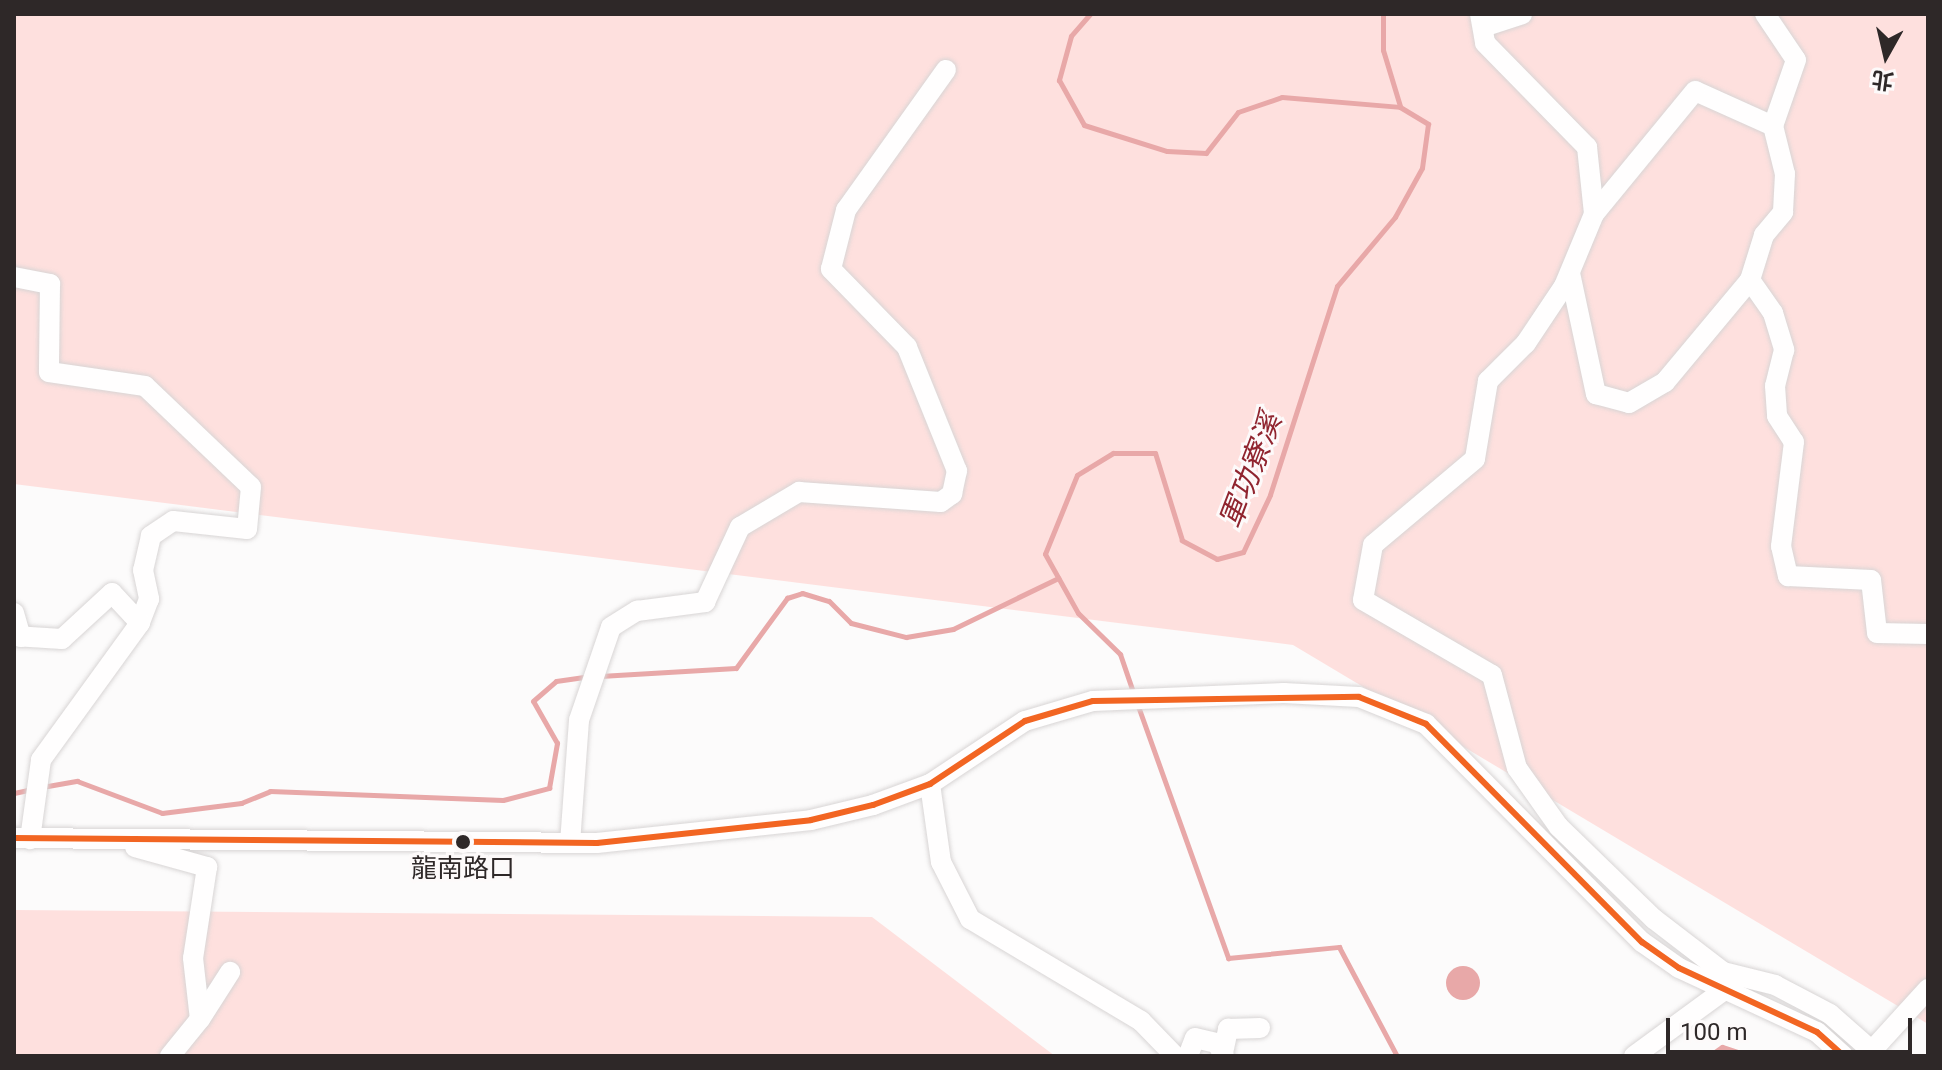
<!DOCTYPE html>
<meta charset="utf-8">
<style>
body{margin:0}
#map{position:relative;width:1942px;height:1070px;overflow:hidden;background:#fcfbfb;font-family:Roboto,"Noto Sans TC",sans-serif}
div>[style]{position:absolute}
.green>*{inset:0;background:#fee0de}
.water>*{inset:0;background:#e8a8a8}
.round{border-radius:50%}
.stream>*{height:5px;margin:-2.5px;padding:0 2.5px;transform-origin:2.5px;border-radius:2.5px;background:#e8a8a8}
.roads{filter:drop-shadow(0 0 2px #d8d5d5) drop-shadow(0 0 2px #d8d5d5)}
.minor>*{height:20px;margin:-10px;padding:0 10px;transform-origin:10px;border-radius:10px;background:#fffefe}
.bus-1>*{height:6px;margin:-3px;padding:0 3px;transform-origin:3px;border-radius:3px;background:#f26522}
.dots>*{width:22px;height:22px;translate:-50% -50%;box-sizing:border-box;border:4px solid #fdfafa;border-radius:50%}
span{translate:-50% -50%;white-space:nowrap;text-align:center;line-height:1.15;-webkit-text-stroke:6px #fdfafa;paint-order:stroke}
.bus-label{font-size:26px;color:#2e2828}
.water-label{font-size:30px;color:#90252f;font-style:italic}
.frame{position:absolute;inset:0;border:16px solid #2e2828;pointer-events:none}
.north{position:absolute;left:1846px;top:16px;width:80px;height:80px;-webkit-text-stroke:6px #fdfafa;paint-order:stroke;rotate:188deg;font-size:22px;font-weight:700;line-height:32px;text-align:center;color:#2e2828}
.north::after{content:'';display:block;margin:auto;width:28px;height:36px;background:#2e2828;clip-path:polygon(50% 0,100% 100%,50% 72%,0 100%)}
.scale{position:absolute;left:1666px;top:1018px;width:246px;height:36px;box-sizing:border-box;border:4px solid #2e2828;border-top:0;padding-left:10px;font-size:24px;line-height:28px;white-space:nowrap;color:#2e2828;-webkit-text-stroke:6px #fdfafa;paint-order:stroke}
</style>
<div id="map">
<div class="green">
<div style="clip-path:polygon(14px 14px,1928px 14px,1928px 1024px,1293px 645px,14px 484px)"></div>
<div style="clip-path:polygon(14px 910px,872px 917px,1055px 1056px,14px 1056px)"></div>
</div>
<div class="water">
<div class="round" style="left:1446px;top:966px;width:34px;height:34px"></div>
</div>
<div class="stream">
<div style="left:1090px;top:14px;width:29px;rotate:131deg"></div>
<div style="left:1071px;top:36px;width:46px;rotate:105.3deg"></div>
<div style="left:1059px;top:80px;width:51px;rotate:60.9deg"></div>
<div style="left:1084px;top:125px;width:87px;rotate:17.4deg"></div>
<div style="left:1167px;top:151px;width:39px;rotate:3deg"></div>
<div style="left:1206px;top:153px;width:52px;rotate:-52deg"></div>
<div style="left:1238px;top:112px;width:46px;rotate:-18.8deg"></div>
<div style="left:1282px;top:97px;width:118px;rotate:4.8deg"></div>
<div style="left:1400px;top:107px;width:33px;rotate:31deg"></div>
<div style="left:1428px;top:124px;width:44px;rotate:97.8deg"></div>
<div style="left:1422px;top:168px;width:56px;rotate:118.9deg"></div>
<div style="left:1395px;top:217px;width:90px;rotate:130deg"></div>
<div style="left:1337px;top:286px;width:219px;rotate:107.8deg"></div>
<div style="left:1270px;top:495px;width:63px;rotate:115.3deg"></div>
<div style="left:1243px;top:552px;width:27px;rotate:165deg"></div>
<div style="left:1217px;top:559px;width:40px;rotate:-152deg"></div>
<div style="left:1182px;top:540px;width:91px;rotate:-107.2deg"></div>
<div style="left:1155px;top:453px;width:42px;rotate:180deg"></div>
<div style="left:1113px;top:453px;width:42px;rotate:148.6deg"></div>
<div style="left:1077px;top:475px;width:85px;rotate:112.1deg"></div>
<div style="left:1045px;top:554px;width:68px;rotate:60.8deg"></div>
<div style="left:1078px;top:613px;width:59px;rotate:44.3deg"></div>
<div style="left:1120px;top:654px;width:40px;rotate:71.1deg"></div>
<div style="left:1383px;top:14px;width:36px;rotate:90deg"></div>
<div style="left:1383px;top:50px;width:59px;rotate:73.1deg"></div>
<div style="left:600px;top:676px;width:136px;rotate:-3.4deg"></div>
<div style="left:736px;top:668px;width:87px;rotate:-53.9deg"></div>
<div style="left:787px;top:598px;width:16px;rotate:-18deg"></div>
<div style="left:802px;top:593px;width:28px;rotate:17deg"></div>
<div style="left:829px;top:601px;width:31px;rotate:45deg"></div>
<div style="left:851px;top:623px;width:57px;rotate:14.3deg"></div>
<div style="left:906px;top:637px;width:48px;rotate:-9.7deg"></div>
<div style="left:953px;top:629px;width:117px;rotate:-25.9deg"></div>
<div style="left:1138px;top:706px;width:268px;rotate:70.3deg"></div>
<div style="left:1228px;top:958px;width:112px;rotate:-5.7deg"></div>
<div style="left:1339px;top:947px;width:123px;rotate:62deg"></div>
<div style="left:42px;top:787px;width:36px;rotate:-10deg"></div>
<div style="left:77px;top:781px;width:91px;rotate:20.6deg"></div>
<div style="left:162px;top:813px;width:80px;rotate:-7.2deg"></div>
<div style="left:241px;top:803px;width:31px;rotate:-22deg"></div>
<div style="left:270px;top:791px;width:233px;rotate:2.2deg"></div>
<div style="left:503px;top:800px;width:48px;rotate:-14.6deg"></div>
<div style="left:549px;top:788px;width:46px;rotate:-79.9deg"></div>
<div style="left:557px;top:743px;width:48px;rotate:-119.7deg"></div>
<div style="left:533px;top:701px;width:30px;rotate:-41deg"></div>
<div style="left:556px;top:681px;width:30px;rotate:-8deg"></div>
<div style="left:14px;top:793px;width:19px;rotate:-12deg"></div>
<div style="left:1709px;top:1056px;width:16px;rotate:-35deg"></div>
<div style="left:1722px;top:1047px;width:28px;rotate:18deg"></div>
</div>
<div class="roads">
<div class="minor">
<div style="left:1480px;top:14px;width:29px;rotate:80deg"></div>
<div style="left:1485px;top:43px;width:146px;rotate:45.6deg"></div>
<div style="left:1587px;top:147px;width:67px;rotate:84deg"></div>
<div style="left:1765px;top:14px;width:55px;rotate:56deg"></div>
<div style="left:1796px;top:60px;width:70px;rotate:109.2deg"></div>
<div style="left:1773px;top:126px;width:85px;rotate:-155.8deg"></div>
<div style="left:1695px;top:91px;width:159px;rotate:129.4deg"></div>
<div style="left:1594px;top:214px;width:78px;rotate:112.6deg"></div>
<div style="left:1564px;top:286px;width:69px;rotate:123.7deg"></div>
<div style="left:1526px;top:343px;width:54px;rotate:135deg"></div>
<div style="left:1488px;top:381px;width:79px;rotate:99.5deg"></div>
<div style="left:1475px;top:459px;width:133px;rotate:139.9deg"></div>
<div style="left:1373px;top:545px;width:56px;rotate:100.3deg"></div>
<div style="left:1363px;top:600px;width:149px;rotate:30.2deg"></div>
<div style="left:1492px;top:675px;width:96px;rotate:75deg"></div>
<div style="left:1517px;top:768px;width:72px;rotate:54.6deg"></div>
<div style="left:1559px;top:827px;width:132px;rotate:44.1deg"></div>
<div style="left:1654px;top:919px;width:87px;rotate:37.5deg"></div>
<div style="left:1723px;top:972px;width:54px;rotate:14deg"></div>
<div style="left:1775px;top:985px;width:62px;rotate:27.8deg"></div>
<div style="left:1830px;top:1014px;width:56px;rotate:41.4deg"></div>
<div style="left:1486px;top:26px;width:38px;rotate:-18deg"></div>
<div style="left:1570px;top:273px;width:124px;rotate:77.9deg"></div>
<div style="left:1596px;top:394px;width:34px;rotate:15deg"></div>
<div style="left:1629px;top:403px;width:42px;rotate:-30.3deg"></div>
<div style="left:1665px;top:382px;width:133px;rotate:-50.2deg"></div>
<div style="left:1750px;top:280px;width:40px;rotate:55.1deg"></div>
<div style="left:1773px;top:313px;width:39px;rotate:73deg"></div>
<div style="left:1784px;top:350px;width:37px;rotate:104deg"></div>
<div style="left:1775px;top:386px;width:30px;rotate:86deg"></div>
<div style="left:1777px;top:416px;width:31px;rotate:57deg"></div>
<div style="left:1794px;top:442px;width:105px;rotate:97.1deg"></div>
<div style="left:1781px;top:546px;width:31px;rotate:77deg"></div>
<div style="left:1788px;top:576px;width:83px;rotate:2.8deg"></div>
<div style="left:1871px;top:580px;width:53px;rotate:83.5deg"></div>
<div style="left:1877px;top:633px;width:51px;rotate:1.1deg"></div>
<div style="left:14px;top:277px;width:37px;rotate:11deg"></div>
<div style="left:50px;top:284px;width:88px;rotate:90.7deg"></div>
<div style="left:49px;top:372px;width:97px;rotate:8.3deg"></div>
<div style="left:145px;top:386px;width:146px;rotate:43.6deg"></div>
<div style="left:251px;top:487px;width:42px;rotate:95.4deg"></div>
<div style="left:247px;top:529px;width:74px;rotate:-173.8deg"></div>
<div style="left:173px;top:521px;width:27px;rotate:146deg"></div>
<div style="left:151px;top:536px;width:35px;rotate:103deg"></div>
<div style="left:143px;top:570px;width:30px;rotate:78deg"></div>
<div style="left:149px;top:599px;width:26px;rotate:111deg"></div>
<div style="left:140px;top:623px;width:169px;rotate:125.9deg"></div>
<div style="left:41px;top:760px;width:80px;rotate:97.9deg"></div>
<div style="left:1750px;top:280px;width:47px;rotate:-72.7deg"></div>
<div style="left:1764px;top:235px;width:30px;rotate:-50deg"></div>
<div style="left:1783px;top:212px;width:38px;rotate:-87deg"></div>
<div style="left:1785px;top:174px;width:49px;rotate:-104deg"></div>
<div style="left:14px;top:613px;width:25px;rotate:74deg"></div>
<div style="left:14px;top:636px;width:48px;rotate:3.6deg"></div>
<div style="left:62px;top:639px;width:68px;rotate:-42.6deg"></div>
<div style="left:112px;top:593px;width:41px;rotate:47deg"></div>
<div style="left:930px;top:784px;width:79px;rotate:82deg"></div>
<div style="left:941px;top:862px;width:64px;rotate:63deg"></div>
<div style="left:970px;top:919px;width:199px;rotate:30.8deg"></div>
<div style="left:1141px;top:1021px;width:49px;rotate:45.8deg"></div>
<div style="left:14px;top:838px;width:583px;rotate:0.49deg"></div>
<div style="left:597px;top:843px;width:215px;rotate:-6.1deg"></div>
<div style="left:811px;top:820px;width:64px;rotate:-13.6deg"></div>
<div style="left:873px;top:805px;width:61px;rotate:-20.2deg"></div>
<div style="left:930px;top:784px;width:114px;rotate:-33.6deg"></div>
<div style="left:1025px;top:721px;width:71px;rotate:-16.4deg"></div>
<div style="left:1093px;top:701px;width:191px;rotate:-2.4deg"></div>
<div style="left:1284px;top:693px;width:75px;rotate:3.1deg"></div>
<div style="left:1359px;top:697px;width:72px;rotate:21.9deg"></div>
<div style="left:1426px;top:724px;width:307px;rotate:45.3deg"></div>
<div style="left:1642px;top:942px;width:45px;rotate:35.1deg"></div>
<div style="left:1679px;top:968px;width:152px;rotate:24.9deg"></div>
<div style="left:1817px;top:1032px;width:36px;rotate:42deg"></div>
<div style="left:570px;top:843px;width:123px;rotate:-85.8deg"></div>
<div style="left:579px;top:720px;width:98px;rotate:-71deg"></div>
<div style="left:611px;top:627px;width:31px;rotate:-32deg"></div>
<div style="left:637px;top:611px;width:69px;rotate:-7.5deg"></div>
<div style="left:705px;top:602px;width:83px;rotate:-65deg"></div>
<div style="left:740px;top:527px;width:69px;rotate:-30.7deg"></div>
<div style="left:799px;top:492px;width:142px;rotate:4deg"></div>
<div style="left:941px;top:502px;width:14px;rotate:-36deg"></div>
<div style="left:952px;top:494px;width:24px;rotate:-78deg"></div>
<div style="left:957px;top:471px;width:134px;rotate:-112deg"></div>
<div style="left:907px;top:347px;width:109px;rotate:-134.3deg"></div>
<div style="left:831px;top:269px;width:61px;rotate:-75.7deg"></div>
<div style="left:846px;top:210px;width:172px;rotate:-54.5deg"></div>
<div style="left:135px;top:847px;width:75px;rotate:15.5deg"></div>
<div style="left:207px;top:867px;width:92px;rotate:98.7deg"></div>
<div style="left:193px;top:958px;width:61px;rotate:83.5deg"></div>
<div style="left:200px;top:1019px;width:48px;rotate:129deg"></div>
<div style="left:200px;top:1019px;width:56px;rotate:-57.4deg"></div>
<div style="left:1223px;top:1053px;width:25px;rotate:-78deg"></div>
<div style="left:1228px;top:1029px;width:32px;rotate:-2deg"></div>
<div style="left:1188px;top:1056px;width:19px;rotate:-69deg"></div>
<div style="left:1195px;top:1038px;width:23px;rotate:13deg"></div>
<div style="left:1217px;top:1043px;width:15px;rotate:62deg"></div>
<div style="left:1634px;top:1056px;width:115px;rotate:-36.2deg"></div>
<div style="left:1867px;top:1056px;width:91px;rotate:-47.7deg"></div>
</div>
</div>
<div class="bus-1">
<div style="left:14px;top:838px;width:583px;rotate:0.49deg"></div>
<div style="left:597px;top:843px;width:215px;rotate:-6.1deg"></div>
<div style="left:811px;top:820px;width:64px;rotate:-13.6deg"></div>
<div style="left:873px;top:805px;width:61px;rotate:-20.2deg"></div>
<div style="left:930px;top:784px;width:114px;rotate:-33.6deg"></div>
<div style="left:1025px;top:721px;width:71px;rotate:-16.4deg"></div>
<div style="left:1093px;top:701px;width:266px;rotate:-0.9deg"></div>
<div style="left:1359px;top:697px;width:72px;rotate:21.9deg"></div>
<div style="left:1426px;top:724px;width:307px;rotate:45.3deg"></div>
<div style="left:1642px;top:942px;width:45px;rotate:35.1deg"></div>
<div style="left:1679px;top:968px;width:152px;rotate:24.9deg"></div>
<div style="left:1817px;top:1032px;width:36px;rotate:42deg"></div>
</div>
<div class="dots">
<div style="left:463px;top:842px;background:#2e2828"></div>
</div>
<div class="bus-label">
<span style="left:463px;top:869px">龍南路口</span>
</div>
<div class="water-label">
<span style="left:1251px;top:471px;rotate:-69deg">軍功寮溪</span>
</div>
<div class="frame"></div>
<div class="north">北</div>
<div class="scale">100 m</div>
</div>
